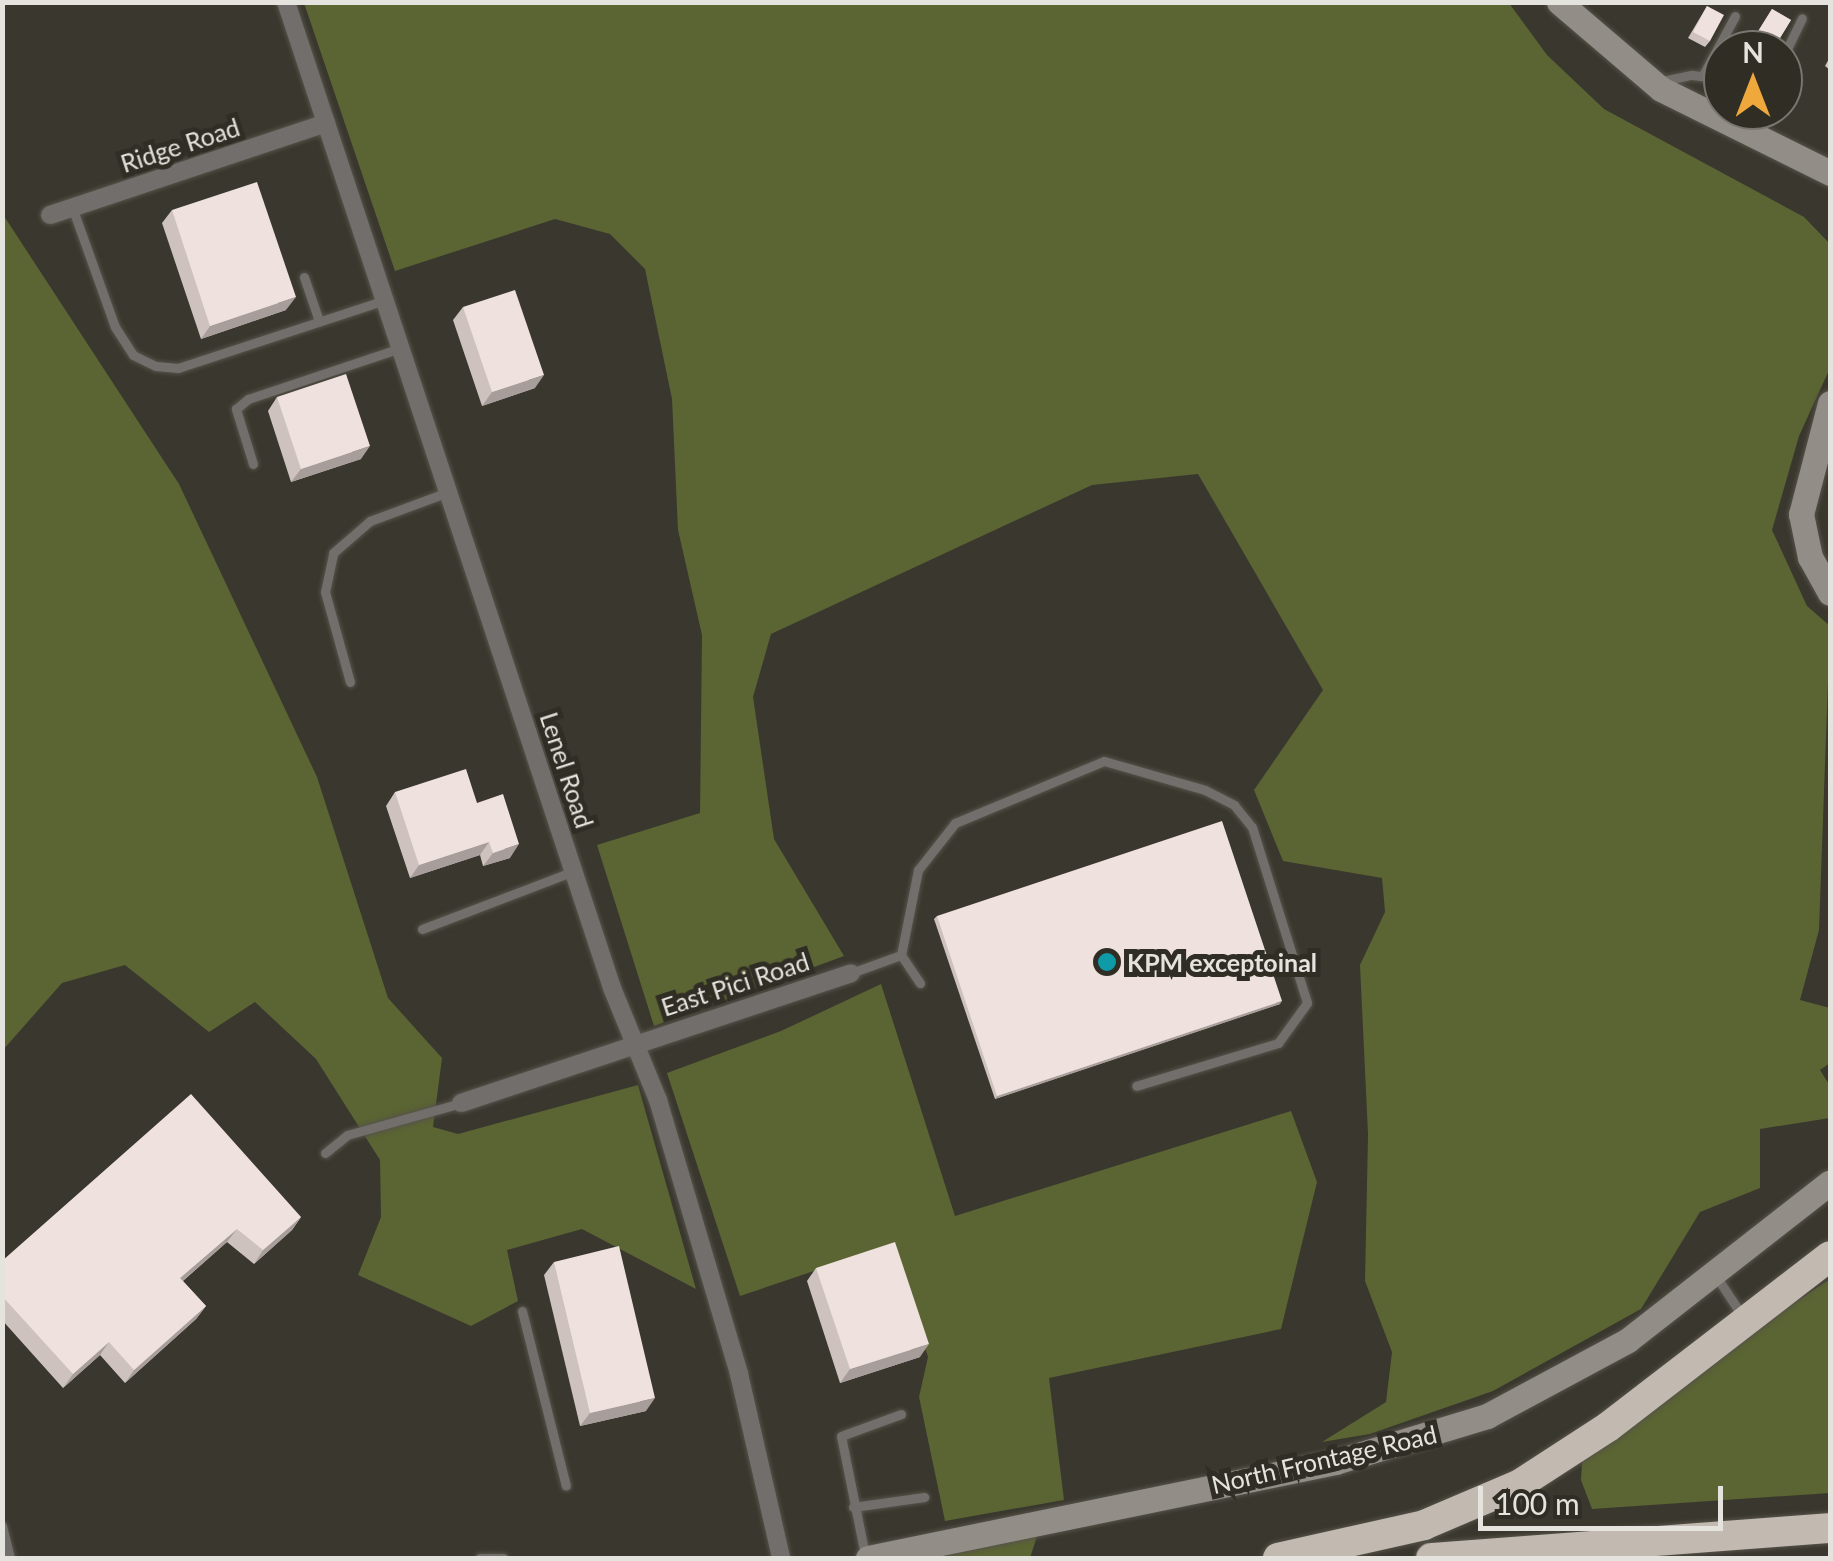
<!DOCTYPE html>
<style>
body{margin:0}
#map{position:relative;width:1833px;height:1561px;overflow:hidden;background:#3a372e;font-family:Lato,sans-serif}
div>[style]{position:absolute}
.green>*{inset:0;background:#5b6433}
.roads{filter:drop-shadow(0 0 2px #55534a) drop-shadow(0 0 2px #55534a)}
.service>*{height:9px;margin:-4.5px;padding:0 4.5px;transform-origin:4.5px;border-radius:4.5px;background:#726e6b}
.minor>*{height:18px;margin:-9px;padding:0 9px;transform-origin:9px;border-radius:9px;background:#726e6b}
.secondary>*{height:25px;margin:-12.5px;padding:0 12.5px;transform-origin:12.5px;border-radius:12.5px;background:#938d87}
.motorway>*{height:30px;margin:-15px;padding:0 15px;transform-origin:15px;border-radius:15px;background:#c2b9b1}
.wall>*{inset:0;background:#cec2bf}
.shaded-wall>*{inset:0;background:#a79e9b}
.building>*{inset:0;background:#efe1de}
.dots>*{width:28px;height:28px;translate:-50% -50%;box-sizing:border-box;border:5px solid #302d25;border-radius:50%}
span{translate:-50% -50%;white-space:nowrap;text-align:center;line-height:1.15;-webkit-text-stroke:10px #302d25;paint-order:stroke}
.street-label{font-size:25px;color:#e5e3dd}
.poi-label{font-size:25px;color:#e5e3dd;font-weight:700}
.left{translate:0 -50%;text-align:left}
.frame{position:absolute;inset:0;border:5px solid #e5e3dd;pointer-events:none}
.north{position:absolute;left:1703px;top:30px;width:100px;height:100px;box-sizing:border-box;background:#302d25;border:2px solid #78766f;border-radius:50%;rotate:0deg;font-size:28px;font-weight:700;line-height:40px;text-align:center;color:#e5e3dd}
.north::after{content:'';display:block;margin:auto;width:35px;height:45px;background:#eea83c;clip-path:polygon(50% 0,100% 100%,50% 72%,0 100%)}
.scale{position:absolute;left:1478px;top:1486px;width:245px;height:45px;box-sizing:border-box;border:5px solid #e5e3dd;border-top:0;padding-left:12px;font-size:30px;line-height:35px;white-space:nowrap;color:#e5e3dd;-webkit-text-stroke:8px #302d25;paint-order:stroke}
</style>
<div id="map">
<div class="green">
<div style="clip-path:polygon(304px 3px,1509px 3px,1547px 55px,1604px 109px,1804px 217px,1830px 244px,1830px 368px,1799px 436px,1772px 530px,1807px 606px,1830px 626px,1819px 930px,1800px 1000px,1830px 1008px,1830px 1063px,1820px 1070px,1830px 1086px,1830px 1118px,1760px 1129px,1760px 1188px,1700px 1212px,1641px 1309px,1493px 1391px,1370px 1434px,1322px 1442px,1386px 1402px,1392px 1352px,1365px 1281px,1368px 1134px,1360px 965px,1385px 912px,1382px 878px,1283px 861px,1254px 790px,1323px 690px,1198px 474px,1092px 485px,771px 634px,753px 697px,774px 839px,844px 956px,654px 1026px,597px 845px,700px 813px,702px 635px,678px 530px,672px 399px,645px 269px,610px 234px,555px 219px,395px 271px)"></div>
<div style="clip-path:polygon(2px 213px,179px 484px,317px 777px,388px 998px,442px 1058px,433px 1127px,458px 1134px,638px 1085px,696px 1289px,582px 1229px,507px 1250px,518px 1301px,471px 1326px,358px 1275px,381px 1217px,380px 1160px,316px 1059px,255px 1002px,209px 1032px,125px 965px,62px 983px,3px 1050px)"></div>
<div style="clip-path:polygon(881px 984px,955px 1216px,1291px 1111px,1317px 1182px,1281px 1329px,1049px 1378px,1064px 1500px,945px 1521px,919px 1397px,928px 1357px,891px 1245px,740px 1296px,667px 1073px,781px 1031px)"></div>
<div style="clip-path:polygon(1830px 1279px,1830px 1493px,1592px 1509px,1581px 1480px,1583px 1444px)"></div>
<div style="clip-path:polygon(1038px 1533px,1030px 1558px,938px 1558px)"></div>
</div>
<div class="roads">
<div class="service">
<div style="left:1783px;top:57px;width:43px;rotate:-64deg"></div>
<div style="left:1703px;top:75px;width:67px;rotate:-61.5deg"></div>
<div style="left:1658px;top:82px;width:35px;rotate:-12deg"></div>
<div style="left:1692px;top:75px;width:31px;rotate:7deg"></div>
<div style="left:72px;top:207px;width:127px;rotate:70.3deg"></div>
<div style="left:115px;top:327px;width:33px;rotate:57deg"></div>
<div style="left:133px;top:355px;width:25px;rotate:26deg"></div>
<div style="left:156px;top:366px;width:22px;rotate:5deg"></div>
<div style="left:178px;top:368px;width:218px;rotate:-18.2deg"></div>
<div style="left:304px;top:277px;width:46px;rotate:71.2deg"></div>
<div style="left:253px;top:464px;width:58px;rotate:-107.2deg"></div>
<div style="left:236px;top:409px;width:16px;rotate:-40deg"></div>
<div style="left:248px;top:399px;width:160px;rotate:-18.5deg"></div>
<div style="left:350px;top:682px;width:93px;rotate:-105.5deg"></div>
<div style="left:325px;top:592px;width:40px;rotate:-78deg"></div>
<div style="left:333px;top:553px;width:49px;rotate:-40.9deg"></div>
<div style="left:370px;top:521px;width:83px;rotate:-20.4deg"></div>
<div style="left:422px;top:929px;width:163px;rotate:-20.9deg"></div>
<div style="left:901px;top:955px;width:34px;rotate:56deg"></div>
<div style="left:851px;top:973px;width:53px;rotate:-19.8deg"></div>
<div style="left:901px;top:955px;width:87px;rotate:-78.7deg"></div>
<div style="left:918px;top:870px;width:60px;rotate:-51.8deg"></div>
<div style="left:955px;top:823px;width:161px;rotate:-22.6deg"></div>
<div style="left:1104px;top:761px;width:105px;rotate:16deg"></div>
<div style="left:1205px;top:790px;width:33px;rotate:27deg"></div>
<div style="left:1234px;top:805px;width:28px;rotate:51deg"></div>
<div style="left:1252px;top:827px;width:184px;rotate:72.6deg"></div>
<div style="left:1307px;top:1003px;width:49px;rotate:125.9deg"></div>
<div style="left:1278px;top:1043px;width:148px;rotate:163.2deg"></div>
<div style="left:325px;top:1153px;width:28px;rotate:-39deg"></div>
<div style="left:347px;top:1135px;width:118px;rotate:-15.7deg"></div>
<div style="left:1716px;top:1276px;width:49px;rotate:56.6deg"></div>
<div style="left:522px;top:1311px;width:180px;rotate:75.9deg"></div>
<div style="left:853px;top:1507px;width:72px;rotate:-8deg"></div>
<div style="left:2px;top:1526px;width:33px;rotate:76deg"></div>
<div style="left:865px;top:1555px;width:121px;rotate:-101.4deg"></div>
<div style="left:841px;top:1436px;width:64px;rotate:-20.1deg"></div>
<div style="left:480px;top:1558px;width:23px"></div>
</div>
<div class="minor">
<div style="left:286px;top:2px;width:1038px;rotate:71.7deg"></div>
<div style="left:612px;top:988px;width:121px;rotate:67.7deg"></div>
<div style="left:658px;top:1100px;width:286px;rotate:73.5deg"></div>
<div style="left:739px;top:1374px;width:189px;rotate:77.1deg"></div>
<div style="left:50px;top:215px;width:291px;rotate:-18.4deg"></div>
<div style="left:461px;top:1103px;width:411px;rotate:-18.4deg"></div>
</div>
<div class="secondary">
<div style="left:1559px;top:2px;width:134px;rotate:40.5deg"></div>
<div style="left:1661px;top:89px;width:189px;rotate:26.4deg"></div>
<div style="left:1830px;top:403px;width:115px;rotate:104.6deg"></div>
<div style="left:1801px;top:514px;width:44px;rotate:78.2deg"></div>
<div style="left:1810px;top:557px;width:41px;rotate:60.9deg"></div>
<div style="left:868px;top:1558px;width:477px;rotate:-11.6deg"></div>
<div style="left:1335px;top:1462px;width:159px;rotate:-16.8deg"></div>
<div style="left:1487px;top:1416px;width:160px;rotate:-28.3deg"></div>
<div style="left:1628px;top:1340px;width:256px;rotate:-38deg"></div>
</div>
<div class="motorway">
<div style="left:1278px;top:1558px;width:150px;rotate:-12.7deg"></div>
<div style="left:1424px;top:1525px;width:104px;rotate:-23.1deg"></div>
<div style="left:1520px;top:1484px;width:105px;rotate:-32.9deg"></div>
<div style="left:1608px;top:1427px;width:280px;rotate:-37.6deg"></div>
<div style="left:1431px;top:1558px;width:400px;rotate:-4.3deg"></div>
</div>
</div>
<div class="wall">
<div style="clip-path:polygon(1707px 6px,1710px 41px,1705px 47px,1688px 38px)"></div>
<div style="clip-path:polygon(1772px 9px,1791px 20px,1774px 48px,1755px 36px)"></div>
<div style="clip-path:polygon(1830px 57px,1830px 70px,1825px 66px)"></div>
<div style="clip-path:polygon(172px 210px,286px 310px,201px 339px,162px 223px)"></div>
<div style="clip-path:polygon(463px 307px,535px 388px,482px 406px,453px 320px)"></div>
<div style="clip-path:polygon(277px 397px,361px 459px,291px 482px,268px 411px)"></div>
<div style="clip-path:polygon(395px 792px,477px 803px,510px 858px,483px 866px,480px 855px,410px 878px,386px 806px)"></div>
<div style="clip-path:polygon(937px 916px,1280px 1004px,995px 1099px,934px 919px)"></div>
<div style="clip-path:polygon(301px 1217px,292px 1230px,254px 1264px,227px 1242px,183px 1281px,206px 1306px,196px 1319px,125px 1383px,100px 1355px,63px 1388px,2px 1320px,2px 1261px)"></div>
<div style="clip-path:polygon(554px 1262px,646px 1411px,580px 1426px,544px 1275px)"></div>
<div style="clip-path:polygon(816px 1268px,920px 1357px,840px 1383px,807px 1281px)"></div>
</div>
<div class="shaded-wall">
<div style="clip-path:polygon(296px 297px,286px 310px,201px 339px,210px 326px)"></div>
<div style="clip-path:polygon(544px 375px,535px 388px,482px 406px,492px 392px)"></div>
<div style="clip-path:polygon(370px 446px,361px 459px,291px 482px,301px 469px)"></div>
<div style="clip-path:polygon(489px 842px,480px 855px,410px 878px,419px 865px)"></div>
<div style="clip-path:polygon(519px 844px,510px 858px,483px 866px,493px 853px)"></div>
<div style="clip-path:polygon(1282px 1001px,1280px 1004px,995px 1099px,997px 1096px)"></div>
<div style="clip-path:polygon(301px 1217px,292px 1230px,254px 1264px,263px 1250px)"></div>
<div style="clip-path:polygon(237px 1229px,227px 1242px,171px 1291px,180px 1278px)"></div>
<div style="clip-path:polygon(206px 1306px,196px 1319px,125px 1383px,134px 1370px)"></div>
<div style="clip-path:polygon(109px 1342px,100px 1355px,63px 1388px,73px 1374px)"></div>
<div style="clip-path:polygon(929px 1344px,920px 1357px,840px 1383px,850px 1369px)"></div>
<div style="clip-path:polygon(655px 1398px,646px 1411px,580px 1426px,590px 1413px)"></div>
</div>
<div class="building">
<div style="clip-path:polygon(1707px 6px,1724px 15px,1710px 41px,1693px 32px)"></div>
<div style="clip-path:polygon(1772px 9px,1791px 20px,1778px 41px,1759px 30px)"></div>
<div style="clip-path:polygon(257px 182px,296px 297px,210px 326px,172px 210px)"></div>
<div style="clip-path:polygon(515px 290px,544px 375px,492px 392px,463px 307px)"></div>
<div style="clip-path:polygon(346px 374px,370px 446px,301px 469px,277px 397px)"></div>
<div style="clip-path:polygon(466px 769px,477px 803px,503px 794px,519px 844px,493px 853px,489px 842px,419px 865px,395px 792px)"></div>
<div style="clip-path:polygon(1222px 821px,1282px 1001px,997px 1096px,937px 916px)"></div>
<div style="clip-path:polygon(191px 1094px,301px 1217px,263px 1250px,237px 1229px,180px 1278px,206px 1306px,134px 1370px,109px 1342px,73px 1374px,2px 1296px,2px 1261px)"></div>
<div style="clip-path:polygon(895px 1242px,929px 1344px,850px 1369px,816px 1268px)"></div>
<div style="clip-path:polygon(619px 1246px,655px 1398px,590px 1413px,554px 1262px)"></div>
</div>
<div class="dots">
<div style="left:1107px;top:962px;background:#0f9aa8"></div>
</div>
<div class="street-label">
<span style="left:180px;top:145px;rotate:-18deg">Ridge Road</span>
<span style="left:567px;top:770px;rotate:72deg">Lenel Road</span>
<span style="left:735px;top:984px;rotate:-18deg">East Pici Road</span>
<span style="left:1324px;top:1459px;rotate:-13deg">North Frontage Road</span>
</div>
<div class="poi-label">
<span class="left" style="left:1127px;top:962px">KPM exceptoinal</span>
</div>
<div class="frame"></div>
<div class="north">N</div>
<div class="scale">100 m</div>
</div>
